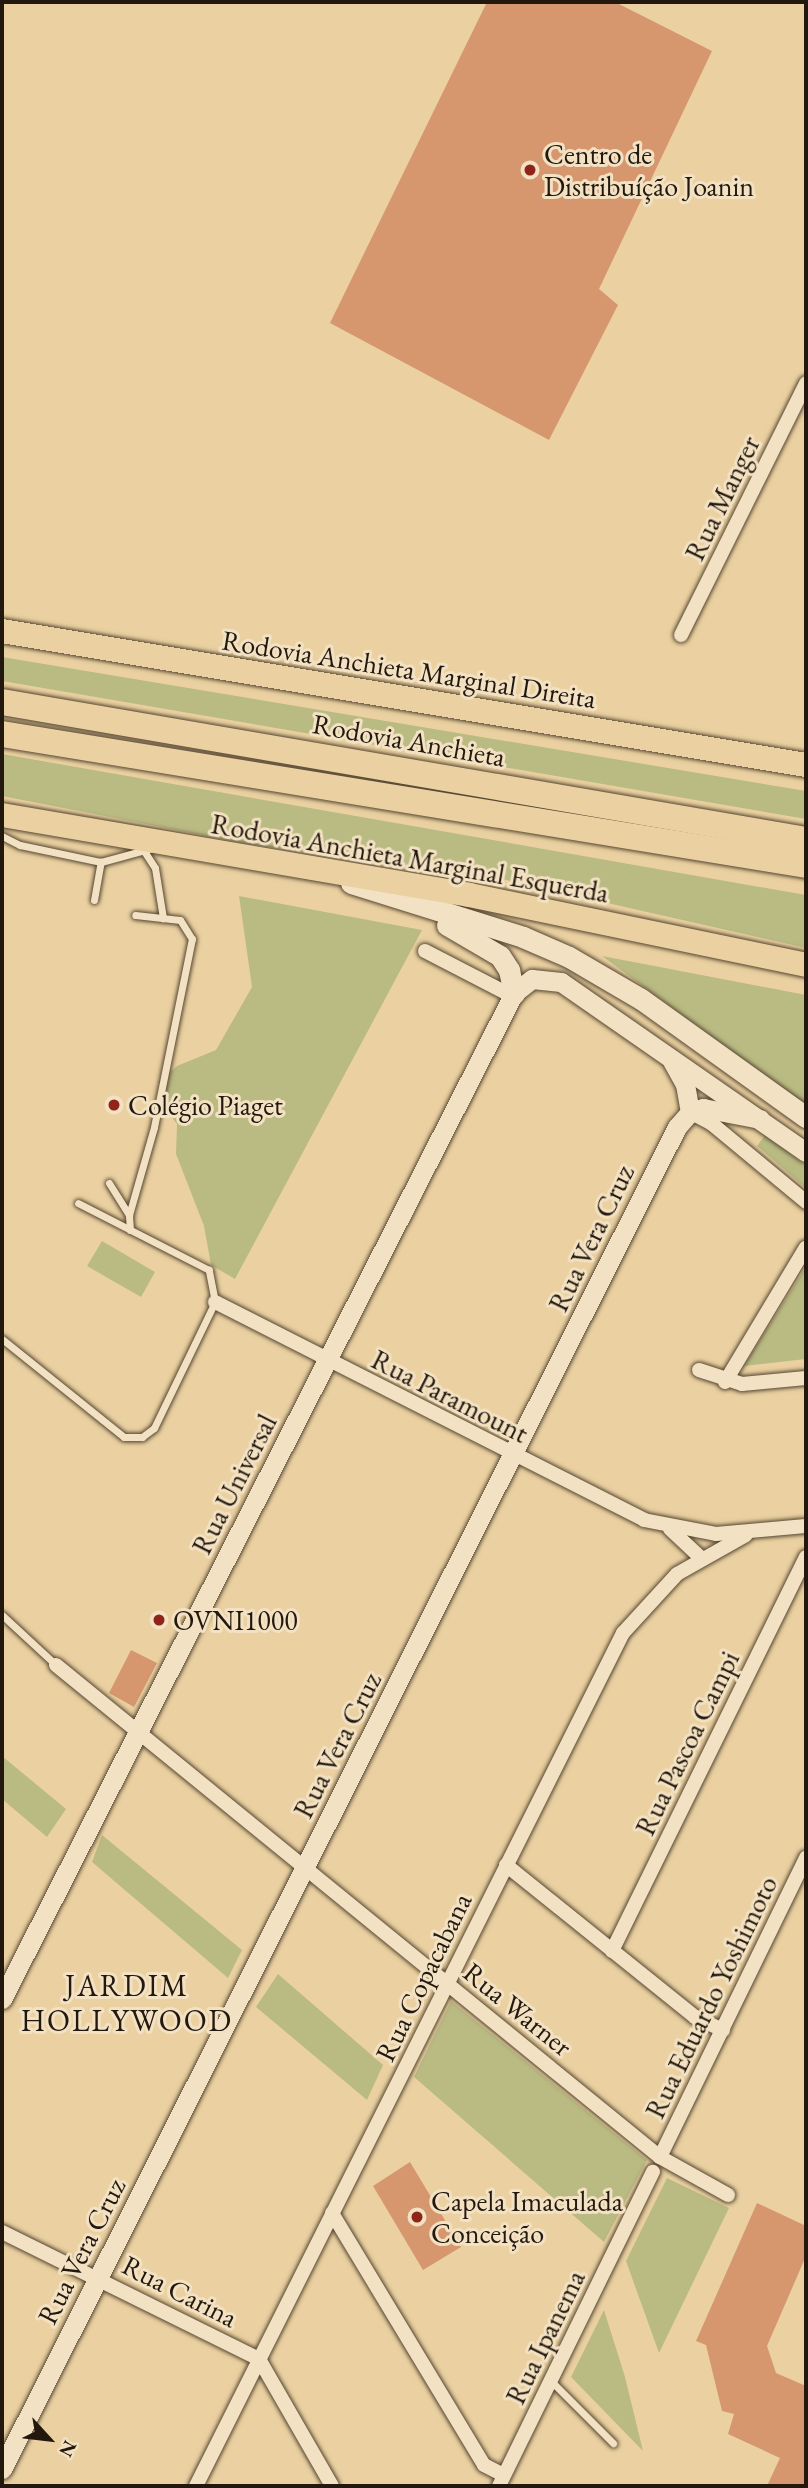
<!DOCTYPE html>
<meta charset="utf-8">
<style>
body{margin:0}
#map{position:relative;width:808px;height:2488px;overflow:hidden;background:#ebd1a1;font-family:"EB Garamond",serif}
div>[style]{position:absolute}
.green>*{inset:0;background:#babb83}
.building>*{inset:0;background:#d6976f}
.roads{filter:drop-shadow(0 0 2px #554632) drop-shadow(0 0 2px #554632)}
.service>*{height:7px;margin:-3.5px;padding:0 3.5px;transform-origin:3.5px;border-radius:3.5px;background:#f2e1c2}
.minor>*{height:14px;margin:-7px;padding:0 7px;transform-origin:7px;border-radius:7px;background:#f2e1c2}
.tertiary>*{height:19px;margin:-9.5px;padding:0 9.5px;transform-origin:9.5px;border-radius:9.5px;background:#f2e1c2}
.secondary>*{height:21px;margin:-10.5px;padding:0 10.5px;transform-origin:10.5px;border-radius:10.5px;background:#f2e1c2}
.trunk>*{height:24px;margin:-12px;padding:0 12px;transform-origin:12px;border-radius:12px;background:#ebd1a1}
.motorway>*{height:26px;margin:-13px;padding:0 13px;transform-origin:13px;border-radius:13px;background:#ebd1a1}
.dots>*{width:19px;height:19px;translate:-50% -50%;box-sizing:border-box;border:4px solid #f2e1c2;border-radius:50%}
span{translate:-50% -50%;white-space:nowrap;text-align:center;line-height:1.15;-webkit-text-stroke:6px #f2e1c2;paint-order:stroke}
.poi-label{font-size:28px;color:#23180d}
.left{translate:0 -50%;text-align:left}
.street-label{font-size:28px;color:#23180d}
.neighbourhood-label{font-size:30px;color:#23180d;letter-spacing:2px}
.frame{position:absolute;inset:0;border:4px solid #23180d;pointer-events:none}
.north{position:absolute;left:14px;top:2404px;width:70px;height:70px;-webkit-text-stroke:5px #f2e1c2;paint-order:stroke;rotate:117deg;font-size:19px;font-weight:700;line-height:28px;text-align:center;color:#23180d}
.north::after{content:'';display:block;margin:auto;width:24px;height:32px;background:#23180d;clip-path:polygon(50% 0,100% 100%,50% 72%,0 100%)}
</style>
<div id="map">
<div class="green">
<div style="clip-path:polygon(2px 657px,806px 791px,806px 819px,2px 681px)"></div>
<div style="clip-path:polygon(2px 754px,806px 895px,806px 948px,493px 877px,248px 844px,2px 796px)"></div>
<div style="clip-path:polygon(239px 896px,422px 930px,235px 1279px,211px 1265px,204px 1226px,176px 1154px,177px 1124px,167px 1111px,159px 1081px,177px 1066px,216px 1050px,252px 987px)"></div>
<div style="clip-path:polygon(602px 956px,806px 995px,806px 1106px)"></div>
<div style="clip-path:polygon(765px 1135px,806px 1166px,806px 1188px,757px 1146px)"></div>
<div style="clip-path:polygon(102px 1241px,155px 1272px,141px 1297px,87px 1266px)"></div>
<div style="clip-path:polygon(806px 1267px,806px 1359px,744px 1366px)"></div>
<div style="clip-path:polygon(2px 1756px,66px 1809px,47px 1837px,2px 1799px)"></div>
<div style="clip-path:polygon(102px 1835px,242px 1950px,228px 1978px,92px 1862px)"></div>
<div style="clip-path:polygon(278px 1974px,383px 2065px,367px 2100px,256px 2007px)"></div>
<div style="clip-path:polygon(451px 2001px,647px 2160px,604px 2242px,414px 2077px)"></div>
<div style="clip-path:polygon(667px 2178px,729px 2208px,659px 2353px,626px 2261px)"></div>
<div style="clip-path:polygon(604px 2310px,625px 2377px,643px 2451px,571px 2377px)"></div>
</div>
<div class="building">
<div style="clip-path:polygon(487px 2px,615px 2px,712px 51px,599px 289px,618px 305px,549px 440px,330px 323px)"></div>
<div style="clip-path:polygon(131px 1650px,157px 1663px,134px 1707px,109px 1693px)"></div>
<div style="clip-path:polygon(410px 2162px,461px 2247px,423px 2270px,373px 2186px)"></div>
<div style="clip-path:polygon(757px 2203px,806px 2226px,806px 2256px,767px 2346px,776px 2373px,806px 2386px,806px 2486px,767px 2486px,780px 2458px,728px 2434px,734px 2414px,722px 2411px,706px 2345px,696px 2341px)"></div>
</div>
<div class="roads">
<div class="service">
<div style="left:2px;top:836px;width:20px;rotate:27deg"></div>
<div style="left:20px;top:845px;width:83px;rotate:11.9deg"></div>
<div style="left:101px;top:862px;width:50px;rotate:-15.2deg"></div>
<div style="left:144px;top:851px;width:20px;rotate:57deg"></div>
<div style="left:155px;top:868px;width:51px;rotate:80.9deg"></div>
<div style="left:94px;top:900px;width:39px;rotate:-80deg"></div>
<div style="left:109px;top:1183px;width:38px;rotate:58deg"></div>
<div style="left:130px;top:1230px;width:15px;rotate:-94deg"></div>
<div style="left:129px;top:1215px;width:91px;rotate:-74.1deg"></div>
<div style="left:154px;top:1127px;width:192px;rotate:-78.6deg"></div>
<div style="left:192px;top:939px;width:22px;rotate:-122deg"></div>
<div style="left:180px;top:920px;width:45px;rotate:-173.7deg"></div>
<div style="left:2px;top:1339px;width:156px;rotate:38.8deg"></div>
<div style="left:124px;top:1437px;width:18px"></div>
<div style="left:142px;top:1437px;width:15px;rotate:-37deg"></div>
<div style="left:154px;top:1428px;width:140px;rotate:-64.2deg"></div>
<div style="left:215px;top:1302px;width:33px;rotate:-101deg"></div>
<div style="left:209px;top:1270px;width:147px;rotate:-152.9deg"></div>
<div style="left:2px;top:1615px;width:74px;rotate:42.8deg"></div>
<div style="left:551px;top:2381px;width:88px;rotate:45deg"></div>
</div>
<div class="minor">
<div style="left:681px;top:635px;width:281px;rotate:-63.6deg"></div>
<div style="left:425px;top:951px;width:98px;rotate:27.3deg"></div>
<div style="left:690px;top:1112px;width:24px;rotate:28deg"></div>
<div style="left:711px;top:1123px;width:124px;rotate:39.7deg"></div>
<div style="left:215px;top:1302px;width:481px;rotate:26.9deg"></div>
<div style="left:644px;top:1520px;width:73px;rotate:11deg"></div>
<div style="left:716px;top:1534px;width:90px;rotate:-5.1deg"></div>
<div style="left:699px;top:1370px;width:45px;rotate:18deg"></div>
<div style="left:742px;top:1384px;width:64px;rotate:-5.4deg"></div>
<div style="left:725px;top:1382px;width:157px;rotate:-59deg"></div>
<div style="left:670px;top:1529px;width:42px;rotate:43.1deg"></div>
<div style="left:56px;top:1665px;width:779px;rotate:39.17deg"></div>
<div style="left:660px;top:2157px;width:78px;rotate:29.2deg"></div>
<div style="left:506px;top:1865px;width:243px;rotate:38.8deg"></div>
<div style="left:695px;top:2017px;width:31px;rotate:25deg"></div>
<div style="left:612px;top:1951px;width:439px;rotate:-63.8deg"></div>
<div style="left:660px;top:2157px;width:333px;rotate:-64deg"></div>
<div style="left:332px;top:2213px;width:294px;rotate:58.9deg"></div>
<div style="left:484px;top:2465px;width:22px;rotate:27deg"></div>
<div style="left:2px;top:2232px;width:287px;rotate:26.3deg"></div>
<div style="left:259px;top:2359px;width:146px;rotate:60.1deg"></div>
<div style="left:196px;top:2486px;width:954px;rotate:-63.41deg"></div>
<div style="left:623px;top:1633px;width:80px;rotate:-47.5deg"></div>
<div style="left:677px;top:1574px;width:79px;rotate:-29.5deg"></div>
<div style="left:499px;top:2486px;width:350px;rotate:-63.9deg"></div>
</div>
<div class="tertiary">
<div style="left:672px;top:1061px;width:26px;rotate:61deg"></div>
<div style="left:685px;top:1084px;width:28px;rotate:80deg"></div>
<div style="left:2px;top:1999px;width:1129px;rotate:-63.03deg"></div>
<div style="left:514px;top:993px;width:23px;rotate:-38deg"></div>
<div style="left:532px;top:979px;width:29px;rotate:6deg"></div>
<div style="left:561px;top:982px;width:298px;rotate:34.8deg"></div>
<div style="left:2px;top:2469px;width:1502px;rotate:-63.3deg"></div>
<div style="left:677px;top:1127px;width:20px;rotate:-49deg"></div>
<div style="left:690px;top:1112px;width:14px;rotate:-17deg"></div>
<div style="left:703px;top:1108px;width:58px;rotate:10.9deg"></div>
</div>
<div class="secondary">
<div style="left:351px;top:883px;width:180px;rotate:17.4deg"></div>
<div style="left:523px;top:937px;width:50px;rotate:23.5deg"></div>
<div style="left:569px;top:957px;width:83px;rotate:30.3deg"></div>
<div style="left:641px;top:999px;width:203px;rotate:35.6deg"></div>
<div style="left:447px;top:925px;width:61px;rotate:30.3deg"></div>
<div style="left:500px;top:956px;width:17px;rotate:57deg"></div>
<div style="left:509px;top:970px;width:24px;rotate:78deg"></div>
</div>
<div class="trunk">
<div style="left:2px;top:631px;width:815px;rotate:9.46deg"></div>
<div style="left:2px;top:815px;width:474px;rotate:9.7deg"></div>
<div style="left:469px;top:895px;width:344px;rotate:11.7deg"></div>
</div>
<div class="motorway">
<div style="left:2px;top:702px;width:816px;rotate:9.74deg"></div>
<div style="left:2px;top:734px;width:815px;rotate:9.25deg"></div>
</div>
</div>
<div class="dots">
<div style="left:530px;top:170px;background:#8f2418"></div>
<div style="left:114px;top:1105px;background:#8f2418"></div>
<div style="left:159px;top:1620px;background:#8f2418"></div>
<div style="left:417px;top:2217px;background:#8f2418"></div>
</div>
<div class="poi-label">
<span class="left" style="left:544px;top:170px">Centro de<br>Distribuíção Joanin</span>
<span class="left" style="left:128px;top:1105px">Colégio Piaget</span>
<span class="left" style="left:173px;top:1620px">OVNI1000</span>
<span class="left" style="left:431px;top:2217px">Capela Imaculada<br>Conceição</span>
</div>
<div class="street-label">
<span style="left:722px;top:498px;rotate:-64deg">Rua Manger</span>
<span style="left:409px;top:669px;rotate:9deg">Rodovia Anchieta Marginal Direita</span>
<span style="left:409px;top:740px;rotate:10deg">Rodovia Anchieta</span>
<span style="left:410px;top:858px;rotate:10deg">Rodovia Anchieta Marginal Esquerda</span>
<span style="left:591px;top:1238px;rotate:-64deg">Rua Vera Cruz</span>
<span style="left:450px;top:1396px;rotate:27deg">Rua Paramount</span>
<span style="left:234px;top:1484px;rotate:-63deg">Rua Universal</span>
<span style="left:687px;top:1743px;rotate:-64deg">Rua Pascoa Campi</span>
<span style="left:337px;top:1745px;rotate:-63deg">Rua Vera Cruz</span>
<span style="left:423px;top:1977px;rotate:-64deg">Rua Copacabana</span>
<span style="left:711px;top:1997px;rotate:-64deg">Rua Eduardo Yoshimoto</span>
<span style="left:518px;top:2009px;rotate:39deg">Rua Warner</span>
<span style="left:81px;top:2251px;rotate:-63deg">Rua Vera Cruz</span>
<span style="left:180px;top:2291px;rotate:27deg">Rua Carina</span>
<span style="left:545px;top:2337px;rotate:-64deg">Rua Ipanema</span>
</div>
<div class="neighbourhood-label">
<span style="left:127px;top:2003px">JARDIM<br>HOLLYWOOD</span>
</div>
<div class="frame"></div>
<div class="north">N</div>
</div>
